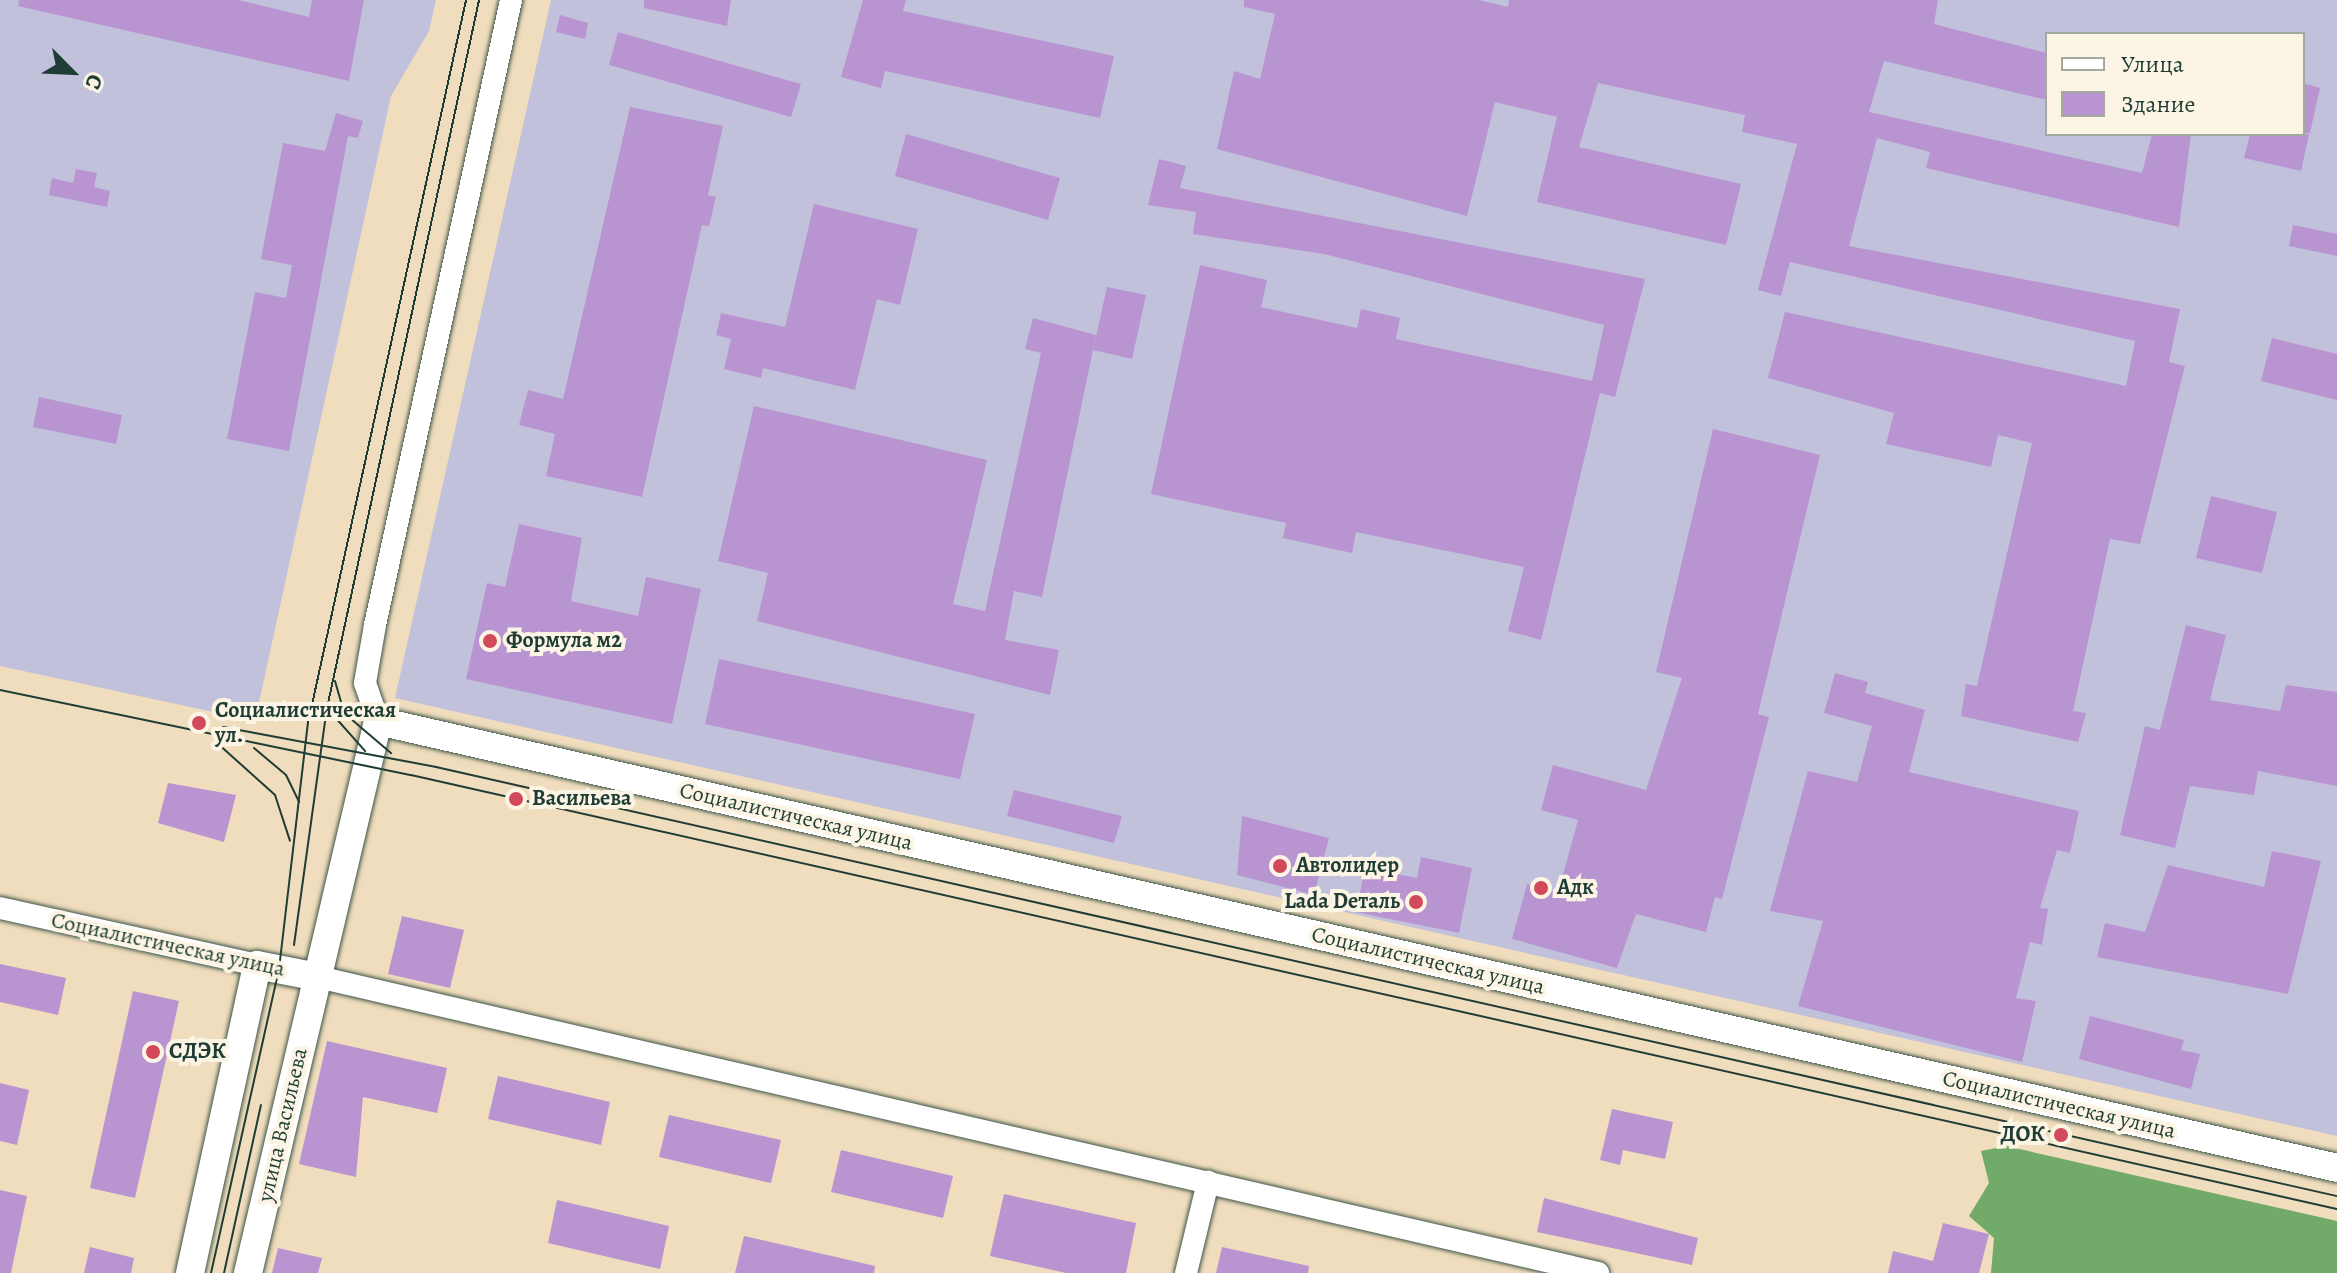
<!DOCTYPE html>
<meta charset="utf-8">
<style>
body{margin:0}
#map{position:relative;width:2337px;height:1273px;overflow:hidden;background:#f0ddbd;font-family:Alegreya,serif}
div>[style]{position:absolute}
.industrial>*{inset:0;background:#c2c1dc}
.forest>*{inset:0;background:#72aa69}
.building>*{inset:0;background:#b895d1}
.roads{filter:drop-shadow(0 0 2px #3e5549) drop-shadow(0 0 2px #3e5549)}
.minor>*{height:22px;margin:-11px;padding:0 11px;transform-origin:11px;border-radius:11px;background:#fff}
.major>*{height:28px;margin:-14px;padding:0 14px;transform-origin:14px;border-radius:14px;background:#fff}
.tram>*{height:2px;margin:-1px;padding:0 1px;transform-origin:1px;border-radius:1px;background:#1f3d34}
.dots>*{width:22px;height:22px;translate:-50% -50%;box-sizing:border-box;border:4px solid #fcf5e5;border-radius:50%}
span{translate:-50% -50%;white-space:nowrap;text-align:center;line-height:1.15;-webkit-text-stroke:8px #fcf5e5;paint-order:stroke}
.poi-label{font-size:22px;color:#1f3d34;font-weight:700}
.left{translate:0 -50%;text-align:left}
.right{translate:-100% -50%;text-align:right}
.street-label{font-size:22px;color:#1f3d34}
.legend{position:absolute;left:2045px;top:32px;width:260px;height:104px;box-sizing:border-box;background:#fcf5e5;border:2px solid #a4ab9e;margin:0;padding:10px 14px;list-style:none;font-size:24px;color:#1f3d34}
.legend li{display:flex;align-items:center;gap:16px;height:40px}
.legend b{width:40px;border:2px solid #a4ab9e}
.north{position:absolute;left:32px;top:32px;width:80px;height:80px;-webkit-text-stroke:6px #fcf5e5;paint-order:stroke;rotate:114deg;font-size:22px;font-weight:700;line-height:32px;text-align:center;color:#1f3d34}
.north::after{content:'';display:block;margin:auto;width:28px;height:36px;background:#1f3d34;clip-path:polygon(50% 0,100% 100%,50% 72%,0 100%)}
</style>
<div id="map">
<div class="industrial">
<div style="clip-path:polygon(0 0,436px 0,429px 31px,391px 96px,255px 721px,0 666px)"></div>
<div style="clip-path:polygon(evenodd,551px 0,2337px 0,2337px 1136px,395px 698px,551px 0,2047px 34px,2303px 34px,2303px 134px,2047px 134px,2047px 34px)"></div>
</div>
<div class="forest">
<div style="clip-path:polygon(2006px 1146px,2337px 1221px,2337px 1273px,1991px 1273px,1994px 1238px,1969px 1216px,1989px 1183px,1981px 1151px)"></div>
</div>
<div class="building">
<div style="clip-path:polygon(19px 0,238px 0,309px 17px,312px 0,364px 0,349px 81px,18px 6px)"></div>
<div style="clip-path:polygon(644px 0,731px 0,727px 26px,644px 8px)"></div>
<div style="clip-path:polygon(863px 0,906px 0,903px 11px,1114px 56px,1100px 118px,885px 71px,881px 88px,841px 77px)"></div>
<div style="clip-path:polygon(1244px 0,1479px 0,1508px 7px,1509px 0,1938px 0,1934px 24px,2047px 53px,2047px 100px,1884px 61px,1869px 112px,2142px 173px,2152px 134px,2191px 134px,2179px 227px,1926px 168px,1930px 152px,1877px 138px,1849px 246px,2180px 309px,2169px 362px,2185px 366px,2140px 544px,2110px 539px,2073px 711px,2086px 713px,2078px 742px,1961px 716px,1966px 684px,1977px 686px,2032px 443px,1998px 435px,1991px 467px,1886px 444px,1894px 413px,1768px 378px,1785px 312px,2126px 386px,2135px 341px,1790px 262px,1781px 296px,1758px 290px,1797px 144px,1742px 132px,1745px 115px,1598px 83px,1579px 147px,1741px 184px,1726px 245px,1537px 202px,1557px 117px,1495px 102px,1467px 216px,1217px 149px,1234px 71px,1260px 79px,1275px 14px,1244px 7px)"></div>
<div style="clip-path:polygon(560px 15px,588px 23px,585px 39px,556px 32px)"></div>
<div style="clip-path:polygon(618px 32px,801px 84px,791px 117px,609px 65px)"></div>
<div style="clip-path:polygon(2303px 83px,2320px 88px,2310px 133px,2303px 133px)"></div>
<div style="clip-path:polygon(630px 107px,723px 126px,708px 195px,716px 197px,709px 226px,702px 225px,642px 497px,546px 476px,555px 434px,519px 425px,528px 390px,563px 399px)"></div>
<div style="clip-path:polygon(336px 113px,363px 121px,358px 138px,348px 136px,289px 451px,227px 439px,255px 292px,286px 298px,292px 265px,261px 259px,283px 143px,325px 151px)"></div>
<div style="clip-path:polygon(906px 134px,1060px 178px,1048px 220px,895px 176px)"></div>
<div style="clip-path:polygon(2250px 134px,2309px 134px,2301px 171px,2244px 158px)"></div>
<div style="clip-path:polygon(1159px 159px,1186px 166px,1180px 188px,1645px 279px,1615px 397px,1600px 393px,1541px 640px,1508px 631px,1524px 567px,1356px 532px,1352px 553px,1283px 538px,1286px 523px,1151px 494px,1200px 265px,1267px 280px,1261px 307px,1357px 328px,1361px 309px,1400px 318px,1396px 339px,1592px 381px,1604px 325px,1324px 254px,1193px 234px,1196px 212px,1148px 205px)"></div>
<div style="clip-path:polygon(76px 169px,97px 173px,94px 187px,110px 191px,107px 207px,49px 195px,52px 178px,73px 183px)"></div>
<div style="clip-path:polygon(814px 204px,918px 229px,900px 305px,877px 299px,855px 390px,763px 368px,761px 378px,724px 369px,731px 339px,716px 335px,721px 313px,785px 327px)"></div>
<div style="clip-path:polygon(2293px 225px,2337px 234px,2337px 256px,2289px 246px)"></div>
<div style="clip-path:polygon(1107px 287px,1146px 295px,1132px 359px,1093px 350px)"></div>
<div style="clip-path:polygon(1033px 318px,1096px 335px,1042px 597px,1014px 591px,1005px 640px,1059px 650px,1050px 695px,757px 621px,768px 573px,718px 561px,754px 406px,987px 460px,953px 604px,985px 611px,1041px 353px,1025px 349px)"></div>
<div style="clip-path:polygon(2272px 338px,2337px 354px,2337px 400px,2261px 381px)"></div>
<div style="clip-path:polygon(39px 397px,122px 415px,116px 444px,33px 427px)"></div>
<div style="clip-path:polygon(1713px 429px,1820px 455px,1758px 714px,1769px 717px,1722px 899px,1715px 897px,1706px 932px,1636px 914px,1617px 968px,1512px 939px,1527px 884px,1558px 893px,1578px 820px,1541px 810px,1553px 765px,1646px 790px,1682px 678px,1656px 672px)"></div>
<div style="clip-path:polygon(2211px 496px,2277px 512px,2262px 573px,2196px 558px)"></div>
<div style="clip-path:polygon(519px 524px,582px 538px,571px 601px,638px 616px,646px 577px,701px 589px,672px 724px,466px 679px,487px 583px,505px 587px)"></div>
<div style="clip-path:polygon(2186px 625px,2226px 635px,2210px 700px,2280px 711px,2286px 685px,2337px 692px,2337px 786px,2258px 771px,2254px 795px,2190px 786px,2175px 848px,2120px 835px,2145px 726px,2160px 730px)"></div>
<div style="clip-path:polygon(719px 659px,975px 714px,960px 779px,705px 724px)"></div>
<div style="clip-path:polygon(1835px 673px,1868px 682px,1865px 693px,1925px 710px,1909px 772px,2079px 811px,2070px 853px,2057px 850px,2040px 908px,2048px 909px,2042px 945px,2030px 942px,2016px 998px,2036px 1001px,2022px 1062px,1798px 1006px,1823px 921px,1770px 911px,1808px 771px,1857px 782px,1872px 726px,1824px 713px)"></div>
<div style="clip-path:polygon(168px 783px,236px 795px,224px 842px,158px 823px)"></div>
<div style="clip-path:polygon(1014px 790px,1122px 816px,1114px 843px,1007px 816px)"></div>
<div style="clip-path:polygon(1242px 816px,1329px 838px,1314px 895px,1237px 875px)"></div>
<div style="clip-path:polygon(2272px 851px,2321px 861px,2288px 994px,2097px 957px,2105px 923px,2145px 932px,2168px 865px,2264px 887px)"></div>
<div style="clip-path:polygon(1421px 857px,1472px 868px,1459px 933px,1356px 912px,1365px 868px,1417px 878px)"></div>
<div style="clip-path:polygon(402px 916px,464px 930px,450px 988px,388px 974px)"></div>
<div style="clip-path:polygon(0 964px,66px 978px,58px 1015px,0 1002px)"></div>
<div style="clip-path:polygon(133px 991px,179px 1001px,135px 1198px,90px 1188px)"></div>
<div style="clip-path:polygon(2090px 1016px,2184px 1040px,2181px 1050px,2200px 1054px,2191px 1089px,2079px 1059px)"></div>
<div style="clip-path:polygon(327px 1041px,447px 1068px,437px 1113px,363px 1097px,356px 1177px,299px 1164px)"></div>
<div style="clip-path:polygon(498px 1076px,610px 1102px,601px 1145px,488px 1119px)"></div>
<div style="clip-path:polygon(0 1083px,29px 1090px,17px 1145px,0 1141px)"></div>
<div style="clip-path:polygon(1612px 1109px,1673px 1122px,1665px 1159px,1623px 1150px,1620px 1165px,1600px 1160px)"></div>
<div style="clip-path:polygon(669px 1115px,781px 1140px,771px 1183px,659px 1157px)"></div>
<div style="clip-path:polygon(841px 1150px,953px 1176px,943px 1218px,831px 1192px)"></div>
<div style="clip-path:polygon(0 1190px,27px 1196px,11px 1273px,0 1273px)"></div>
<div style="clip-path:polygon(1004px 1194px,1136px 1223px,1126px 1273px,1066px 1273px,990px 1256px)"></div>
<div style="clip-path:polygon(1544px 1198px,1698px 1238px,1692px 1265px,1537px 1232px)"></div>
<div style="clip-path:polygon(557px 1200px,669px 1226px,660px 1269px,548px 1243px)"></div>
<div style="clip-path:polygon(1943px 1223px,1989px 1234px,1979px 1273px,1888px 1273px,1893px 1251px,1933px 1261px)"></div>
<div style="clip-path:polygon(744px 1236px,875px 1266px,874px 1273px,735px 1273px)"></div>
<div style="clip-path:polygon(90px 1247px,134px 1258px,131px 1273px,84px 1273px)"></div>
<div style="clip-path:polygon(1222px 1247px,1309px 1266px,1308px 1273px,1216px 1273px)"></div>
<div style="clip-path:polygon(278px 1248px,322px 1258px,318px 1273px,272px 1273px)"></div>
</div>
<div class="roads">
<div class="minor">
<div style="left:378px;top:721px;width:40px;rotate:-108.9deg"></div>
<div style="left:365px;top:683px;width:59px;rotate:-80.2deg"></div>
<div style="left:375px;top:625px;width:640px;rotate:-77.72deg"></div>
<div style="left:0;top:908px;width:263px;rotate:12.5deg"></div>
<div style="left:318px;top:977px;width:1314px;rotate:13.02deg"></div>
<div style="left:1186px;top:1273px;width:94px;rotate:-76.4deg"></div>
</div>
<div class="major">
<div style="left:190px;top:1273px;width:315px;rotate:-77.7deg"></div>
<div style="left:257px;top:965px;width:62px;rotate:11.1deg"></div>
<div style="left:248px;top:1273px;width:567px;rotate:-76.75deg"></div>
<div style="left:378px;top:721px;width:2009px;rotate:12.85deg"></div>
</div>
</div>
<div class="tram">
<div style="left:335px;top:681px;width:33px;rotate:74deg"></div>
<div style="left:344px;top:713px;width:62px;rotate:40.4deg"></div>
<div style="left:0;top:690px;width:420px;rotate:11.7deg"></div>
<div style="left:411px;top:775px;width:1974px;rotate:12.7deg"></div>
<div style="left:326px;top:707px;width:59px;rotate:48.4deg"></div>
<div style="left:223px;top:727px;width:217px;rotate:10.6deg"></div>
<div style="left:436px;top:767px;width:1949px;rotate:12.72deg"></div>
<div style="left:216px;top:742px;width:79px;rotate:41.9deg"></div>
<div style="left:275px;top:795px;width:48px;rotate:71.9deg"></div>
<div style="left:254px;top:748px;width:42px;rotate:40.2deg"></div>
<div style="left:286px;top:775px;width:30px;rotate:64deg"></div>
<div style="left:294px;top:945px;width:239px;rotate:-82.1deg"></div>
<div style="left:327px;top:708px;width:724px;rotate:-77.88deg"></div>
<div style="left:211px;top:1273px;width:312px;rotate:-77.4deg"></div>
<div style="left:279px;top:969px;width:248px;rotate:-83.3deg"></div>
<div style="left:308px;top:723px;width:740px;rotate:-77.67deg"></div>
<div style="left:224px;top:1273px;width:172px;rotate:-77.6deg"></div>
</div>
<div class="dots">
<div style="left:490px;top:641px;background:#d1495b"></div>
<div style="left:199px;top:723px;background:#d1495b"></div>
<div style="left:516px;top:799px;background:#d1495b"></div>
<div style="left:1280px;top:866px;background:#d1495b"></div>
<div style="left:1541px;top:888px;background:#d1495b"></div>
<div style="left:1416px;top:902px;background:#d1495b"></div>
<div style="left:153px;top:1052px;background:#d1495b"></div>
<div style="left:2061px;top:1135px;background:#d1495b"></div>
</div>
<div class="poi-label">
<span class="left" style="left:506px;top:641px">Формула м2</span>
<span class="left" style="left:215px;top:723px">Социалистическая<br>ул.</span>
<span class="left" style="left:532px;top:799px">Васильева</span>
<span class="left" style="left:1296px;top:866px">Автолидер</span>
<span class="left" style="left:1557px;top:888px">Адк</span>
<span class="right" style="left:1400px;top:902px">Lada Dеталь</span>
<span class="left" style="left:169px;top:1052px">СДЭК</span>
<span class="right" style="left:2045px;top:1135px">ДОК</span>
</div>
<div class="street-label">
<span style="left:796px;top:817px;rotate:13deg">Социалистическая улица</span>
<span style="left:168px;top:945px;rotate:12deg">Социалистическая улица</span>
<span style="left:1428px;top:961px;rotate:13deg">Социалистическая улица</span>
<span style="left:2059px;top:1105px;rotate:13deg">Социалистическая улица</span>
<span style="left:283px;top:1125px;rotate:-77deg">улица Васильева</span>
</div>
<ul class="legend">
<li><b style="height:10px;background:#fff"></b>Улица</li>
<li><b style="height:22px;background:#b895d1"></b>Здание</li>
</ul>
<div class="north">С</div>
</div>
